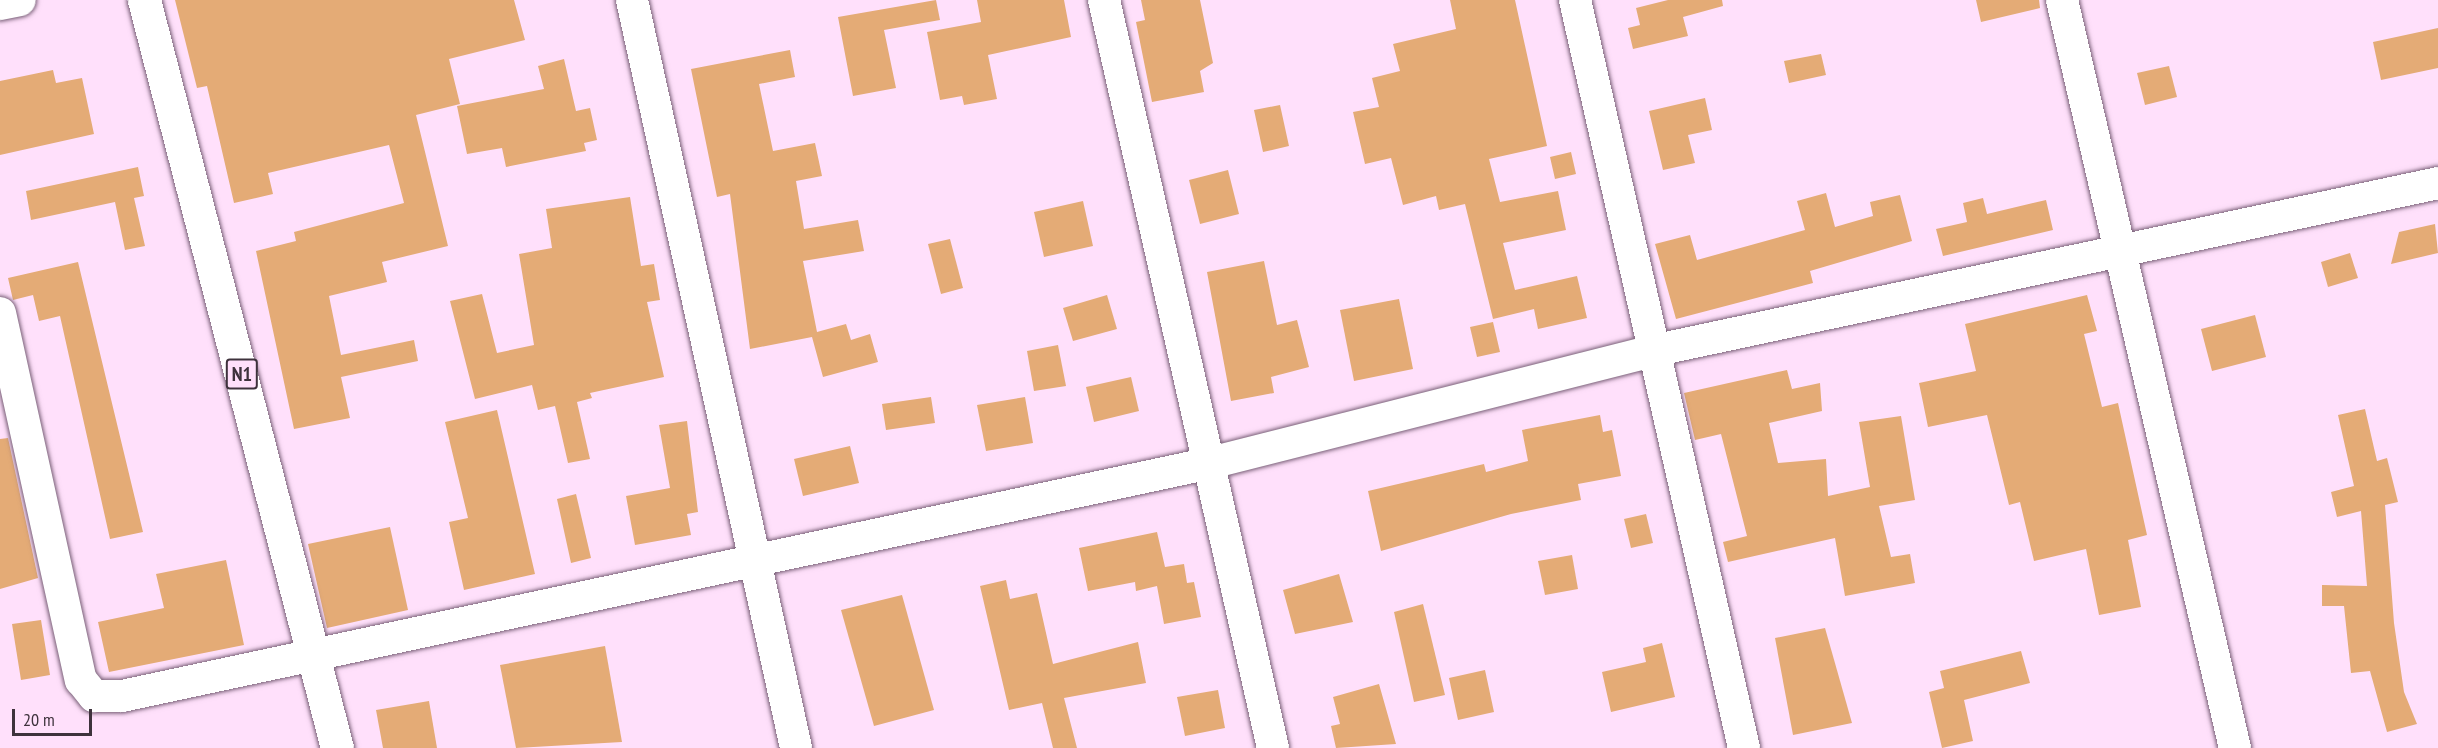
<!DOCTYPE html>
<style>
body{margin:0}
#map{position:relative;width:2438px;height:748px;overflow:hidden;background:#ffe0fb;font-family:"PT Sans Narrow",sans-serif}
div>[style]{position:absolute}
.building>*{inset:0;background:#e4ab76}
.roads{filter:drop-shadow(0 0 2px #7a6078) drop-shadow(0 0 2px #7a6078)}
.street>*{height:32px;margin:-16px;padding:0 16px;transform-origin:16px;border-radius:16px;background:#fff}
.highway>*{height:33px;margin:-16.5px;padding:0 16.5px;transform-origin:16.5px;border-radius:16.5px;background:#fff}
span{translate:-50% -50%;white-space:nowrap;text-align:center;line-height:1.15;-webkit-text-stroke:4.5px #ffe0fb;paint-order:stroke}
.shield-label span{padding:2px 4px;background:#ffe0fb;border:2px solid;border-radius:4px;-webkit-text-stroke-width:0}
.shield-label{font-size:20px;color:#3e323c;font-weight:700}
.scale{position:absolute;left:12px;top:709px;width:80px;height:27px;box-sizing:border-box;border:3px solid #3e323c;border-top:0;padding-left:8px;font-size:18px;line-height:21px;white-space:nowrap;color:#3e323c;-webkit-text-stroke:4px #ffe0fb;paint-order:stroke}
</style>
<div id="map">
<div class="building">
<div style="clip-path:polygon(175px 0,514px 0,525px 40px,449px 59px,460px 104px,416px 115px,448px 246px,382px 262px,387px 282px,329px 296px,341px 355px,414px 340px,418px 361px,341px 377px,350px 418px,294px 429px,256px 251px,296px 241px,294px 232px,404px 203px,389px 145px,268px 173px,273px 194px,234px 203px,207px 86px,197px 88px)"></div>
<div style="clip-path:polygon(936px 0,940px 20px,884px 30px,896px 88px,853px 96px,838px 17px)"></div>
<div style="clip-path:polygon(977px 0,1064px 0,1071px 37px,988px 55px,997px 99px,964px 105px,962px 96px,940px 100px,927px 32px,981px 22px)"></div>
<div style="clip-path:polygon(1141px 0,1200px 0,1213px 63px,1200px 71px,1204px 92px,1152px 102px,1136px 22px,1145px 20px)"></div>
<div style="clip-path:polygon(1450px 0,1515px 0,1547px 146px,1489px 159px,1500px 202px,1558px 191px,1566px 230px,1503px 243px,1515px 290px,1577px 276px,1587px 318px,1538px 329px,1534px 309px,1493px 319px,1465px 204px,1439px 210px,1436px 196px,1403px 205px,1391px 158px,1365px 164px,1353px 112px,1379px 107px,1372px 78px,1400px 71px,1393px 44px,1456px 29px)"></div>
<div style="clip-path:polygon(1668px 0,1722px 0,1723px 6px,1683px 17px,1688px 36px,1633px 49px,1628px 28px,1640px 25px,1636px 8px)"></div>
<div style="clip-path:polygon(1976px 0,2039px 0,2040px 8px,1981px 22px)"></div>
<div style="clip-path:polygon(2438px 28px,2438px 68px,2381px 80px,2373px 42px)"></div>
<div style="clip-path:polygon(790px 50px,795px 77px,759px 84px,773px 151px,815px 143px,822px 176px,796px 181px,804px 229px,858px 220px,864px 251px,803px 261px,817px 332px,846px 324px,851px 340px,870px 334px,878px 362px,823px 377px,812px 337px,750px 349px,730px 194px,717px 197px,691px 69px)"></div>
<div style="clip-path:polygon(1821px 54px,1826px 75px,1789px 83px,1784px 61px)"></div>
<div style="clip-path:polygon(564px 59px,576px 111px,590px 108px,597px 140px,584px 143px,586px 151px,506px 167px,502px 148px,467px 154px,457px 106px,544px 89px,538px 66px)"></div>
<div style="clip-path:polygon(2169px 66px,2177px 97px,2145px 105px,2137px 73px)"></div>
<div style="clip-path:polygon(53px 70px,56px 83px,82px 78px,94px 134px,0 155px,0 81px)"></div>
<div style="clip-path:polygon(1705px 98px,1712px 130px,1688px 135px,1695px 163px,1663px 170px,1649px 111px)"></div>
<div style="clip-path:polygon(1280px 105px,1289px 146px,1263px 152px,1254px 110px)"></div>
<div style="clip-path:polygon(1571px 152px,1576px 174px,1555px 179px,1550px 157px)"></div>
<div style="clip-path:polygon(138px 167px,144px 196px,134px 198px,145px 246px,125px 250px,115px 202px,31px 220px,26px 191px)"></div>
<div style="clip-path:polygon(1228px 170px,1239px 214px,1200px 224px,1189px 180px)"></div>
<div style="clip-path:polygon(1826px 193px,1835px 227px,1873px 216px,1870px 202px,1900px 195px,1912px 241px,1810px 271px,1813px 283px,1676px 319px,1655px 244px,1690px 235px,1697px 260px,1805px 230px,1797px 201px)"></div>
<div style="clip-path:polygon(630px 197px,641px 266px,654px 264px,660px 300px,647px 302px,664px 377px,590px 393px,592px 398px,577px 402px,590px 459px,568px 463px,555px 406px,538px 410px,532px 385px,475px 399px,450px 301px,482px 294px,497px 353px,534px 345px,519px 254px,552px 248px,546px 209px)"></div>
<div style="clip-path:polygon(1983px 198px,1987px 214px,2046px 200px,2053px 230px,1943px 256px,1936px 229px,1967px 222px,1963px 203px)"></div>
<div style="clip-path:polygon(1083px 201px,1093px 246px,1044px 257px,1034px 212px)"></div>
<div style="clip-path:polygon(2435px 224px,2438px 253px,2391px 264px,2399px 232px)"></div>
<div style="clip-path:polygon(950px 239px,963px 288px,941px 294px,928px 244px)"></div>
<div style="clip-path:polygon(2350px 253px,2358px 278px,2328px 287px,2321px 262px)"></div>
<div style="clip-path:polygon(1264px 261px,1277px 325px,1297px 320px,1309px 367px,1271px 377px,1274px 393px,1231px 401px,1207px 272px)"></div>
<div style="clip-path:polygon(78px 262px,143px 532px,110px 539px,60px 316px,39px 321px,33px 295px,13px 300px,8px 278px)"></div>
<div style="clip-path:polygon(1107px 295px,1117px 329px,1073px 341px,1063px 308px)"></div>
<div style="clip-path:polygon(2087px 295px,2097px 331px,2084px 334px,2102px 407px,2118px 403px,2147px 535px,2128px 540px,2141px 607px,2099px 615px,2086px 549px,2034px 561px,2020px 502px,2009px 505px,1987px 415px,1928px 427px,1919px 383px,1976px 371px,1965px 324px)"></div>
<div style="clip-path:polygon(1399px 299px,1413px 369px,1354px 381px,1340px 310px)"></div>
<div style="clip-path:polygon(2255px 315px,2266px 357px,2212px 371px,2201px 329px)"></div>
<div style="clip-path:polygon(1493px 322px,1500px 352px,1477px 357px,1470px 327px)"></div>
<div style="clip-path:polygon(1058px 345px,1066px 386px,1034px 391px,1027px 351px)"></div>
<div style="clip-path:polygon(1787px 370px,1792px 389px,1820px 383px,1822px 411px,1769px 423px,1778px 463px,1826px 459px,1828px 496px,1870px 487px,1859px 422px,1901px 416px,1915px 500px,1879px 506px,1891px 557px,1910px 554px,1915px 583px,1845px 596px,1835px 538px,1728px 562px,1723px 542px,1747px 536px,1721px 434px,1695px 440px,1684px 393px)"></div>
<div style="clip-path:polygon(1131px 377px,1139px 411px,1094px 422px,1086px 387px)"></div>
<div style="clip-path:polygon(931px 397px,935px 423px,886px 430px,882px 404px)"></div>
<div style="clip-path:polygon(1025px 397px,1033px 443px,986px 451px,977px 405px)"></div>
<div style="clip-path:polygon(2365px 409px,2377px 461px,2387px 458px,2398px 502px,2385px 505px,2394px 623px,2404px 692px,2417px 724px,2387px 732px,2370px 671px,2351px 673px,2344px 606px,2322px 606px,2322px 585px,2367px 586px,2361px 511px,2337px 517px,2331px 492px,2354px 486px,2338px 415px)"></div>
<div style="clip-path:polygon(497px 410px,535px 574px,464px 590px,449px 522px,468px 518px,445px 422px)"></div>
<div style="clip-path:polygon(1600px 415px,1603px 432px,1612px 430px,1621px 476px,1578px 484px,1581px 500px,1511px 514px,1381px 551px,1368px 491px,1484px 464px,1486px 472px,1528px 461px,1522px 430px)"></div>
<div style="clip-path:polygon(687px 421px,698px 512px,687px 514px,691px 535px,635px 545px,626px 496px,670px 488px,659px 425px)"></div>
<div style="clip-path:polygon(8px 438px,38px 578px,0 589px,0 439px)"></div>
<div style="clip-path:polygon(850px 446px,859px 483px,803px 496px,794px 459px)"></div>
<div style="clip-path:polygon(576px 494px,591px 558px,571px 563px,557px 499px)"></div>
<div style="clip-path:polygon(1646px 514px,1653px 543px,1631px 548px,1624px 519px)"></div>
<div style="clip-path:polygon(390px 527px,408px 610px,327px 628px,308px 544px)"></div>
<div style="clip-path:polygon(1157px 532px,1165px 567px,1184px 564px,1187px 583px,1194px 582px,1201px 617px,1164px 624px,1157px 586px,1136px 591px,1135px 582px,1088px 591px,1079px 548px)"></div>
<div style="clip-path:polygon(1572px 555px,1578px 589px,1545px 595px,1538px 561px)"></div>
<div style="clip-path:polygon(226px 560px,244px 645px,109px 672px,98px 622px,164px 608px,156px 574px)"></div>
<div style="clip-path:polygon(1339px 574px,1353px 622px,1295px 634px,1283px 590px)"></div>
<div style="clip-path:polygon(1006px 580px,1010px 599px,1037px 593px,1053px 664px,1138px 642px,1146px 683px,1064px 698px,1077px 748px,1053px 748px,1042px 703px,1009px 710px,980px 586px)"></div>
<div style="clip-path:polygon(902px 595px,934px 710px,874px 726px,841px 610px)"></div>
<div style="clip-path:polygon(1423px 604px,1445px 695px,1414px 702px,1394px 612px)"></div>
<div style="clip-path:polygon(41px 620px,50px 675px,21px 680px,12px 624px)"></div>
<div style="clip-path:polygon(1825px 628px,1852px 723px,1793px 735px,1775px 638px)"></div>
<div style="clip-path:polygon(1662px 643px,1675px 697px,1611px 712px,1602px 672px,1646px 662px,1643px 648px)"></div>
<div style="clip-path:polygon(605px 646px,622px 742px,516px 748px,500px 665px)"></div>
<div style="clip-path:polygon(2021px 651px,2030px 683px,1964px 700px,1973px 741px,1942px 748px,1929px 692px,1944px 688px,1940px 671px)"></div>
<div style="clip-path:polygon(1485px 670px,1494px 712px,1458px 720px,1449px 678px)"></div>
<div style="clip-path:polygon(1379px 684px,1396px 744px,1336px 748px,1331px 726px,1340px 724px,1333px 697px)"></div>
<div style="clip-path:polygon(1218px 690px,1225px 728px,1185px 736px,1177px 697px)"></div>
<div style="clip-path:polygon(429px 701px,437px 748px,383px 748px,376px 710px)"></div>
</div>
<div class="roads">
<div class="street">
<div style="left:632px;top:0;width:766px;rotate:77.63deg"></div>
<div style="left:1104px;top:0;width:767px;rotate:77.27deg"></div>
<div style="left:1575px;top:0;width:767px;rotate:77.27deg"></div>
<div style="left:2062px;top:0;width:768px;rotate:76.98deg"></div>
<div style="left:0;top:4px;width:20px;rotate:-11deg"></div>
<div style="left:0;top:313px;width:376px;rotate:77.6deg"></div>
<div style="left:81px;top:680px;width:21px;rotate:51deg"></div>
<div style="left:94px;top:696px;width:28px"></div>
<div style="left:122px;top:696px;width:1109px;rotate:-12.08deg"></div>
<div style="left:1206px;top:464px;width:460px;rotate:-14.2deg"></div>
<div style="left:1652px;top:351px;width:804px;rotate:-12.06deg"></div>
</div>
<div class="highway">
<div style="left:144px;top:0;width:772px;rotate:75.53deg"></div>
</div>
</div>
<div class="shield-label">
<span style="left:242px;top:374px">N1</span>
</div>
<div class="scale">20 m</div>
</div>
